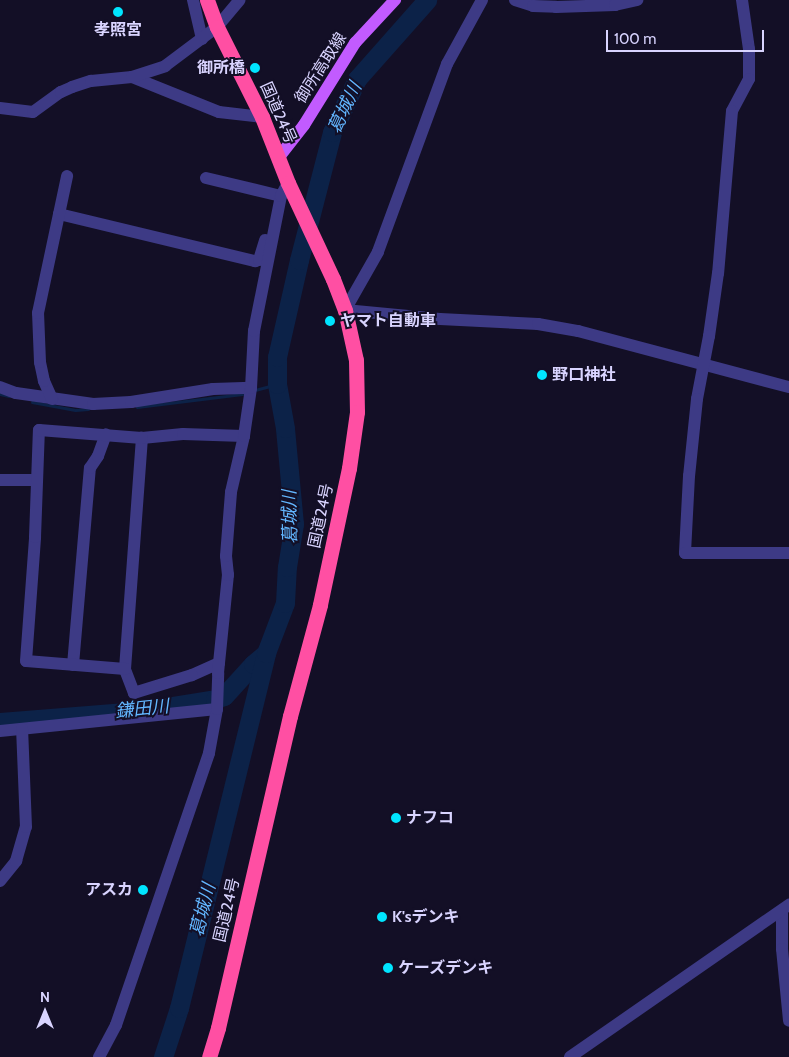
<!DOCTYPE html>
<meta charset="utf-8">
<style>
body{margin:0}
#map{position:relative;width:789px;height:1057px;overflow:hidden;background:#130f26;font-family:Cabin,"Noto Sans JP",sans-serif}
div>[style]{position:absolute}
.stream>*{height:3px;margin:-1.5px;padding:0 1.5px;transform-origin:1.5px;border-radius:1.5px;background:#0c2248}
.river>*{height:19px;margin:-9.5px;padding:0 9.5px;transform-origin:9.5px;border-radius:9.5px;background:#0c2248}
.minor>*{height:12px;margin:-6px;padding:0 6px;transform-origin:6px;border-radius:6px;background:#3d3a85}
.major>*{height:12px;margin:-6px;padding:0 6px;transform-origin:6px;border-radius:6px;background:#c25bff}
.highway>*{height:15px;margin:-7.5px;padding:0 7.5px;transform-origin:7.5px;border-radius:7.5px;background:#ff4fa3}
.dots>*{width:14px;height:14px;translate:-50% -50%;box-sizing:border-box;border:2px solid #130f26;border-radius:50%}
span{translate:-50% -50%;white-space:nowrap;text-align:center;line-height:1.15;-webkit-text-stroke:4px #130f26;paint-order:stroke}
.poi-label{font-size:16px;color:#d9d4ff;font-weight:700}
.right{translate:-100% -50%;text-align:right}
.left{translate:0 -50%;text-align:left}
.street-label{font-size:16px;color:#d9d4ff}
.water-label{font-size:18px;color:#62b6ff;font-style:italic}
.north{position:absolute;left:20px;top:987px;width:50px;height:50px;-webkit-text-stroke:4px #130f26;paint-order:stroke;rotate:0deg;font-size:14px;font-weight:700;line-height:20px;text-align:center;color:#d9d4ff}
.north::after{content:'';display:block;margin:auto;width:18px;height:22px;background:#d9d4ff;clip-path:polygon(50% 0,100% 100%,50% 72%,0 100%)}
.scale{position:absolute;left:606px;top:30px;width:158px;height:22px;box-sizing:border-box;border:2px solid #d9d4ff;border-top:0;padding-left:6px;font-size:15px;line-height:18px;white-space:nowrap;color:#d9d4ff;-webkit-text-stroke:4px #130f26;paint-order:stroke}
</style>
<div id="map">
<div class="stream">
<div style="left:255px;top:390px;width:23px;rotate:-15deg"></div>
<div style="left:0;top:394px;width:9px;rotate:13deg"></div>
<div style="left:32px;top:402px;width:44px;rotate:10.5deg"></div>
<div style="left:75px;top:410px;width:13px;rotate:-4deg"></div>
<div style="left:137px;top:407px;width:106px;rotate:-7.1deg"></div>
</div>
<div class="river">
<div style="left:0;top:722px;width:148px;rotate:-4.6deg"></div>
<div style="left:148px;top:710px;width:68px;rotate:-9.3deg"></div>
<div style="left:215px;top:699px;width:9px;rotate:-18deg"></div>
<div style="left:224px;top:696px;width:43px;rotate:-47.8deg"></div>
<div style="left:253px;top:664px;width:17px;rotate:-40deg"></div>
<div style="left:163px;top:1057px;width:52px;rotate:-71.9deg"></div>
<div style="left:179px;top:1008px;width:366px;rotate:-76.2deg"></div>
<div style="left:266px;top:653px;width:53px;rotate:-69.2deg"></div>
<div style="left:285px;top:603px;width:36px;rotate:-87deg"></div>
<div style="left:287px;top:567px;width:44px;rotate:-80.8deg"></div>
<div style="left:294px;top:524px;width:96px;rotate:-95.4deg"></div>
<div style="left:285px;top:428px;width:45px;rotate:-100.3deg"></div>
<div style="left:277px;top:384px;width:27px;rotate:-90deg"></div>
<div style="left:277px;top:357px;width:99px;rotate:-77.2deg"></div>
<div style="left:299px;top:260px;width:132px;rotate:-75.5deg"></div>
<div style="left:332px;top:132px;width:59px;rotate:-64.7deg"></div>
<div style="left:357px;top:79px;width:106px;rotate:-48.5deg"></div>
</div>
<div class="minor">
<div style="left:193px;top:0;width:40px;rotate:77deg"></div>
<div style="left:482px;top:0;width:73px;rotate:118.7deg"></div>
<div style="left:447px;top:64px;width:200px;rotate:110.2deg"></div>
<div style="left:378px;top:252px;width:67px;rotate:119.6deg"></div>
<div style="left:345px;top:310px;width:95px;rotate:5.4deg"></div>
<div style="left:440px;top:319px;width:98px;rotate:2.9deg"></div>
<div style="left:538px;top:324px;width:41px;rotate:9.9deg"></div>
<div style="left:578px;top:331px;width:218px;rotate:14.9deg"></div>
<div style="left:515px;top:0;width:19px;rotate:18deg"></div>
<div style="left:533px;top:6px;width:23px;rotate:2deg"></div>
<div style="left:556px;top:7px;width:59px;rotate:-1.9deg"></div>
<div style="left:615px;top:5px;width:23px;rotate:-13deg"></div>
<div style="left:742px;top:0;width:49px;rotate:81.9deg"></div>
<div style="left:749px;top:49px;width:30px;rotate:90deg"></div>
<div style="left:749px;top:79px;width:36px;rotate:118deg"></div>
<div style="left:732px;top:111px;width:163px;rotate:94.9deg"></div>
<div style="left:718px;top:273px;width:64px;rotate:98.1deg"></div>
<div style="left:709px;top:336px;width:64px;rotate:100.8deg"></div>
<div style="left:697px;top:399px;width:77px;rotate:95.9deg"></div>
<div style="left:689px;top:476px;width:77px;rotate:93deg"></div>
<div style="left:685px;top:553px;width:104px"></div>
<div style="left:132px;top:77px;width:94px;rotate:21.9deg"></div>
<div style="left:219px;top:112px;width:43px;rotate:6.6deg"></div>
<div style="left:0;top:108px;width:33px;rotate:7deg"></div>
<div style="left:33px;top:112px;width:34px;rotate:-36deg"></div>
<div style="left:61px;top:92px;width:12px;rotate:-24deg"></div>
<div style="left:72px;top:87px;width:20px;rotate:-18deg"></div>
<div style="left:91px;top:81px;width:41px;rotate:-5.6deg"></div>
<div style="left:132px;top:77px;width:35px;rotate:-18deg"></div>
<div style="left:165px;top:66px;width:65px;rotate:-36.9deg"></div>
<div style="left:217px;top:27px;width:35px;rotate:-50deg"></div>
<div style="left:206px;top:178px;width:77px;rotate:13.5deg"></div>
<div style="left:59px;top:214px;width:202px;rotate:13.5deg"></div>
<div style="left:255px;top:261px;width:4px;rotate:-14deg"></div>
<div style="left:259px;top:260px;width:21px;rotate:-73deg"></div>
<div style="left:0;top:387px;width:17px;rotate:21deg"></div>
<div style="left:16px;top:393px;width:78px;rotate:8.1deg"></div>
<div style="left:93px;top:404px;width:38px;rotate:-3deg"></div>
<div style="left:131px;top:402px;width:83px;rotate:-9deg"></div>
<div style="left:213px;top:389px;width:38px;rotate:-2deg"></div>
<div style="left:52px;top:399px;width:20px;rotate:-114deg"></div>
<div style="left:44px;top:381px;width:19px;rotate:-102deg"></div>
<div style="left:40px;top:362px;width:49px;rotate:-92.3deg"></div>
<div style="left:38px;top:313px;width:140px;rotate:-78deg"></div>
<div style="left:0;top:480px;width:37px"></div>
<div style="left:219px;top:663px;width:30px;rotate:156deg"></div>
<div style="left:192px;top:675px;width:61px;rotate:162.8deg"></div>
<div style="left:134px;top:693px;width:26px;rotate:-111deg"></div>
<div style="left:125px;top:669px;width:232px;rotate:-85.8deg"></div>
<div style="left:142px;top:438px;width:41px;rotate:-5.6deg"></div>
<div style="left:183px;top:434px;width:61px;rotate:1.9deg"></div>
<div style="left:73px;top:665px;width:198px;rotate:-85.1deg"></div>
<div style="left:90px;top:468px;width:14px;rotate:-56deg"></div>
<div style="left:98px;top:456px;width:23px;rotate:-70deg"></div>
<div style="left:125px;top:669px;width:99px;rotate:-175.4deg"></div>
<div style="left:26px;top:661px;width:124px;rotate:-85.8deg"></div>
<div style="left:35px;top:537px;width:107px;rotate:-87.9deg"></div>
<div style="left:39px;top:430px;width:103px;rotate:4.4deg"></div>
<div style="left:0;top:731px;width:218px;rotate:-5.8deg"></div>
<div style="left:0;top:881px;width:26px;rotate:-51deg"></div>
<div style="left:16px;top:861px;width:35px;rotate:-74deg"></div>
<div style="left:26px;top:827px;width:98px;rotate:-92.3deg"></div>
<div style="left:782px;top:911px;width:38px;rotate:90deg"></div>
<div style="left:782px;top:949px;width:72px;rotate:84.4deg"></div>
<div style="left:99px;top:1057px;width:36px;rotate:-62deg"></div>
<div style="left:116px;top:1025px;width:287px;rotate:-71.1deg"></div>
<div style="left:209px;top:753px;width:45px;rotate:-79.7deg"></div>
<div style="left:217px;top:709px;width:36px;rotate:-88deg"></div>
<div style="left:218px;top:673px;width:99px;rotate:-84.2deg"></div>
<div style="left:228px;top:575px;width:19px;rotate:-96deg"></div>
<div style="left:226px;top:556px;width:64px;rotate:-85.5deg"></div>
<div style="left:231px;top:492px;width:57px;rotate:-76.9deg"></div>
<div style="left:244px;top:436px;width:49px;rotate:-81.7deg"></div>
<div style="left:251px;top:388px;width:57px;rotate:-87deg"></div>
<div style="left:254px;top:331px;width:138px;rotate:-78.7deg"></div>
<div style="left:281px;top:196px;width:15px;rotate:-62deg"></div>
<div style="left:570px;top:1057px;width:267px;rotate:-34.8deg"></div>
</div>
<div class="major">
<div style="left:279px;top:157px;width:41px;rotate:-52deg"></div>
<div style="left:304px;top:125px;width:97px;rotate:-58.1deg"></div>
<div style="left:355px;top:43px;width:59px;rotate:-47.1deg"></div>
</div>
<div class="highway">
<div style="left:207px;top:0;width:29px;rotate:70deg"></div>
<div style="left:217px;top:27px;width:101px;rotate:63.4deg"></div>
<div style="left:262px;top:117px;width:71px;rotate:68.5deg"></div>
<div style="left:288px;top:183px;width:106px;rotate:64.9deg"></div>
<div style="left:333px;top:279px;width:33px;rotate:69deg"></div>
<div style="left:345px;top:310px;width:51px;rotate:77.6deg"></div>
<div style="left:356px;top:360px;width:52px;rotate:88.9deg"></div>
<div style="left:357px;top:412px;width:57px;rotate:98.1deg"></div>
<div style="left:349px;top:468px;width:140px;rotate:102deg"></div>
<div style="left:320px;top:605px;width:115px;rotate:105.1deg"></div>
<div style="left:290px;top:716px;width:320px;rotate:103deg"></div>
<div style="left:218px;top:1028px;width:30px;rotate:107deg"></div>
</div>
<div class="dots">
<div style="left:118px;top:12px;background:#00e5ff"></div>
<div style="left:255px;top:68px;background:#00e5ff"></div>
<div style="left:330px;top:321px;background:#00e5ff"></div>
<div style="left:542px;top:375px;background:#00e5ff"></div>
<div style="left:396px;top:818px;background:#00e5ff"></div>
<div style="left:143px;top:890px;background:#00e5ff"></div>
<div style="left:382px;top:917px;background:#00e5ff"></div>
<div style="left:388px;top:968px;background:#00e5ff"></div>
</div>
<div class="poi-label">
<span style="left:118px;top:30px">孝照宮</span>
<span class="right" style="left:245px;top:68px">御所橋</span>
<span class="left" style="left:340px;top:321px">ヤマト自動車</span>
<span class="left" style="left:552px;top:375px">野口神社</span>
<span class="left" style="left:406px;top:818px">ナフコ</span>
<span class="right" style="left:133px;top:890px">アスカ</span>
<span class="left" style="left:392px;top:917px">K'sデンキ</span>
<span class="left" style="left:398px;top:968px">ケーズデンキ</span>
</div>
<div class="street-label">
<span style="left:321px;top:68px;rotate:-57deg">御所高取線</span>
<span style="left:278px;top:113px;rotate:66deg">国道24号</span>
<span style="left:321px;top:516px;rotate:-78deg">国道24号</span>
<span style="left:227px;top:910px;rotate:-77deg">国道24号</span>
</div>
<div class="water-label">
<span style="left:345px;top:108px;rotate:-65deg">葛城川</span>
<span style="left:290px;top:517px;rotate:-91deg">葛城川</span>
<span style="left:142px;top:709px;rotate:-6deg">鎌田川</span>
<span style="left:203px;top:910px;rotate:-76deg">葛城川</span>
</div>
<div class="north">N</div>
<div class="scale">100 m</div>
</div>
